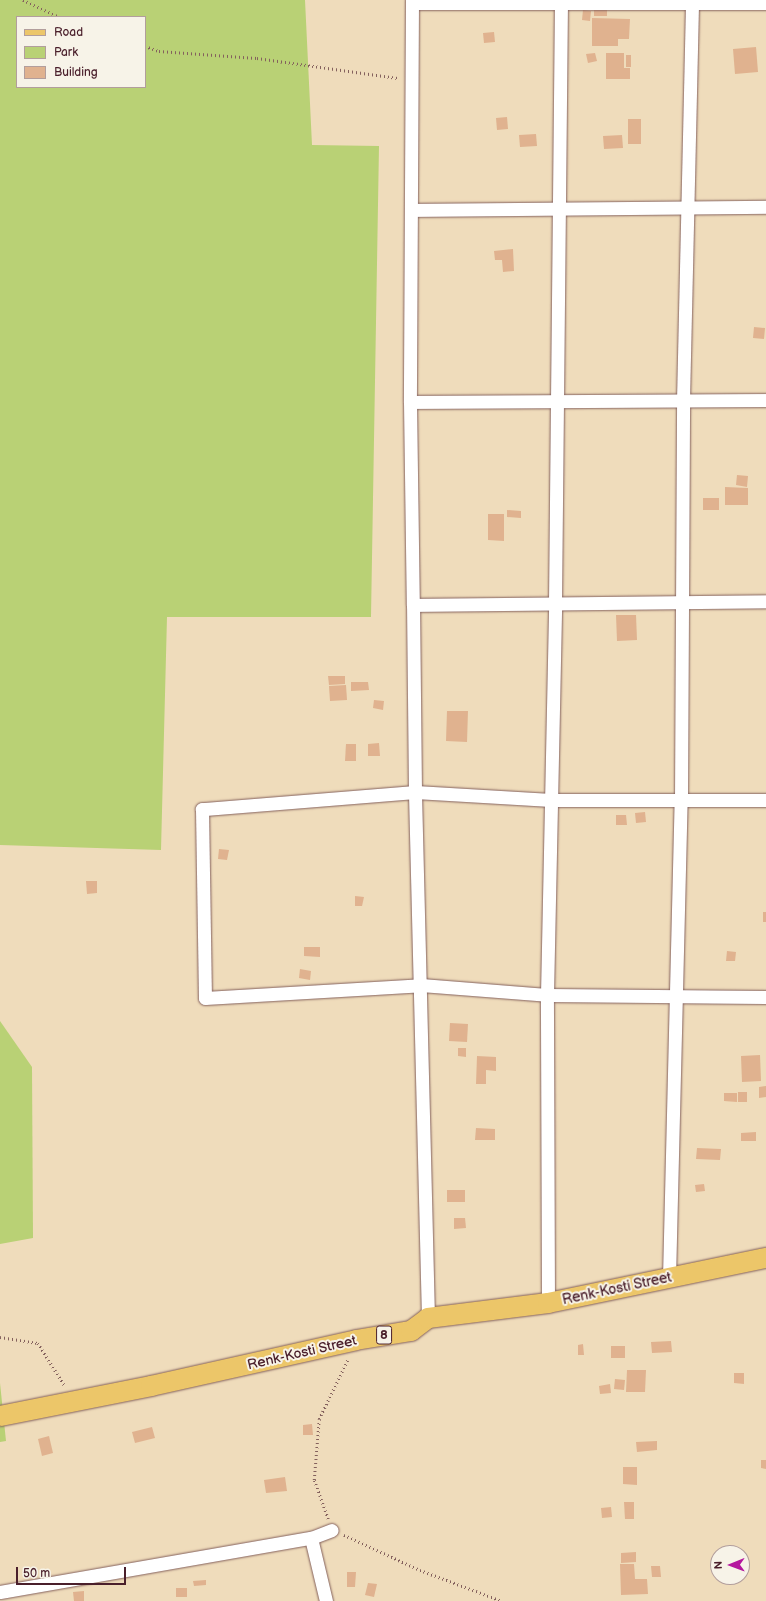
<!DOCTYPE html>
<style>
body{margin:0}
#map{position:relative;width:766px;height:1601px;overflow:hidden;background:#efdcbb;font-family:"Balsamiq Sans",sans-serif}
div>[style]{position:absolute}
.green>*{inset:0;background:#b9d175}
.building>*{inset:0;background:#e0b28f}
.path>*{height:2.5px;margin-top:-1.25px;transform-origin:0;background:repeating-linear-gradient(90deg,#84615d 0 1px,transparent 0 4px)}
.roads{filter:drop-shadow(0 0 1px #84615d) drop-shadow(0 0 1px #84615d)}
.minor>*{height:13px;margin:-6.5px;padding:0 6.5px;transform-origin:6.5px;border-radius:6.5px;background:#fff}
.primary>*{height:20px;margin:-10px;padding:0 10px;transform-origin:10px;border-radius:10px;background:#ecc669}
span{translate:-50% -50%;white-space:nowrap;text-align:center;line-height:1.15;-webkit-text-stroke:4px #f7f3e8;paint-order:stroke}
.shield-label span{padding:1px 3px;background:#f7f3e8;border:1px solid;border-radius:3px;-webkit-text-stroke-width:0}
.shield-label{font-size:13px;color:#4a1f2b;font-weight:700}
.street-label{font-size:14px;color:#4a1f2b}
.legend{position:absolute;left:16px;top:16px;width:130px;height:72px;box-sizing:border-box;background:#f7f3e8;border:1px solid #b29e9c;margin:0;padding:5px 7px;list-style:none;font-size:12px;color:#4a1f2b}
.legend li{display:flex;align-items:center;gap:8px;height:20px}
.legend b{width:20px;border:1px solid #b29e9c}
.north{position:absolute;left:710px;top:1545px;width:40px;height:40px;box-sizing:border-box;background:#f7f3e8;border:1px solid #b29e9c;border-radius:50%;rotate:269deg;font-size:11px;font-weight:700;line-height:16px;text-align:center;color:#4a1f2b}
.north::after{content:'';display:block;margin:auto;width:14px;height:18px;background:#b5179e;clip-path:polygon(50% 0,100% 100%,50% 72%,0 100%)}
.scale{position:absolute;left:16px;top:1567px;width:110px;height:18px;box-sizing:border-box;border:2px solid #4a1f2b;border-top:0;padding-left:5px;font-size:12px;line-height:14px;white-space:nowrap;color:#4a1f2b;-webkit-text-stroke:3px #f7f3e8;paint-order:stroke}
</style>
<div id="map">
<div class="green">
<div style="clip-path:polygon(evenodd,0 0,305px 0,312px 145px,379px 146px,371px 617px,167px 617px,161px 850px,0 845px,0 0,17px 17px,145px 17px,145px 87px,17px 87px,17px 17px)"></div>
<div style="clip-path:polygon(0 1021px,32px 1067px,33px 1238px,0 1244px)"></div>
<div style="clip-path:polygon(0 1383px,6px 1441px,0 1442px)"></div>
</div>
<div class="building">
<div style="clip-path:polygon(583px 10px,591px 11px,590px 21px,582px 20px)"></div>
<div style="clip-path:polygon(594px 10px,607px 10px,607px 16px,594px 16px)"></div>
<div style="clip-path:polygon(592px 18px,630px 19px,629px 39px,618px 39px,618px 46px,592px 46px)"></div>
<div style="clip-path:polygon(494px 32px,495px 42px,484px 43px,483px 33px)"></div>
<div style="clip-path:polygon(756px 47px,758px 72px,735px 74px,733px 49px)"></div>
<div style="clip-path:polygon(595px 53px,597px 61px,588px 63px,586px 54px)"></div>
<div style="clip-path:polygon(606px 53px,624px 53px,624px 68px,630px 68px,630px 79px,606px 79px)"></div>
<div style="clip-path:polygon(626px 55px,631px 55px,631px 67px,626px 67px)"></div>
<div style="clip-path:polygon(507px 117px,508px 129px,497px 130px,496px 118px)"></div>
<div style="clip-path:polygon(628px 119px,641px 119px,641px 144px,628px 144px)"></div>
<div style="clip-path:polygon(536px 134px,537px 146px,520px 147px,519px 135px)"></div>
<div style="clip-path:polygon(622px 135px,623px 148px,604px 149px,603px 136px)"></div>
<div style="clip-path:polygon(513px 249px,514px 271px,503px 272px,502px 260px,495px 260px,494px 251px)"></div>
<div style="clip-path:polygon(754px 327px,765px 328px,764px 339px,753px 338px)"></div>
<div style="clip-path:polygon(737px 475px,748px 476px,747px 487px,736px 485px)"></div>
<div style="clip-path:polygon(725px 487px,748px 488px,748px 505px,725px 505px)"></div>
<div style="clip-path:polygon(703px 498px,719px 498px,719px 510px,703px 510px)"></div>
<div style="clip-path:polygon(507px 510px,521px 511px,521px 518px,507px 517px)"></div>
<div style="clip-path:polygon(488px 514px,504px 514px,504px 541px,488px 540px)"></div>
<div style="clip-path:polygon(616px 615px,636px 615px,637px 640px,617px 641px)"></div>
<div style="clip-path:polygon(328px 676px,345px 676px,345px 684px,329px 685px)"></div>
<div style="clip-path:polygon(351px 682px,368px 682px,369px 690px,351px 691px)"></div>
<div style="clip-path:polygon(346px 685px,347px 700px,330px 701px,329px 686px)"></div>
<div style="clip-path:polygon(374px 700px,384px 701px,383px 710px,373px 708px)"></div>
<div style="clip-path:polygon(447px 711px,468px 711px,467px 742px,446px 741px)"></div>
<div style="clip-path:polygon(379px 743px,380px 756px,368px 756px,368px 744px)"></div>
<div style="clip-path:polygon(346px 744px,356px 744px,356px 761px,345px 761px)"></div>
<div style="clip-path:polygon(645px 812px,646px 822px,636px 823px,635px 813px)"></div>
<div style="clip-path:polygon(616px 815px,626px 815px,627px 825px,616px 825px)"></div>
<div style="clip-path:polygon(219px 849px,229px 850px,227px 860px,218px 859px)"></div>
<div style="clip-path:polygon(86px 881px,97px 881px,97px 893px,87px 894px)"></div>
<div style="clip-path:polygon(355px 896px,364px 897px,362px 906px,355px 906px)"></div>
<div style="clip-path:polygon(763px 912px,766px 912px,766px 922px,763px 922px)"></div>
<div style="clip-path:polygon(304px 947px,320px 947px,320px 957px,304px 956px)"></div>
<div style="clip-path:polygon(727px 951px,736px 952px,735px 961px,726px 961px)"></div>
<div style="clip-path:polygon(300px 969px,311px 971px,310px 980px,299px 978px)"></div>
<div style="clip-path:polygon(450px 1023px,468px 1024px,467px 1042px,449px 1041px)"></div>
<div style="clip-path:polygon(458px 1048px,466px 1048px,466px 1057px,458px 1056px)"></div>
<div style="clip-path:polygon(760px 1055px,761px 1081px,742px 1082px,741px 1056px)"></div>
<div style="clip-path:polygon(477px 1056px,496px 1057px,496px 1071px,486px 1070px,486px 1084px,476px 1084px)"></div>
<div style="clip-path:polygon(766px 1086px,766px 1097px,759px 1098px,759px 1087px)"></div>
<div style="clip-path:polygon(738px 1092px,747px 1092px,747px 1102px,738px 1102px)"></div>
<div style="clip-path:polygon(724px 1093px,737px 1093px,737px 1102px,724px 1101px)"></div>
<div style="clip-path:polygon(476px 1128px,495px 1129px,495px 1140px,475px 1140px)"></div>
<div style="clip-path:polygon(756px 1132px,756px 1141px,741px 1141px,741px 1133px)"></div>
<div style="clip-path:polygon(697px 1148px,721px 1149px,720px 1160px,696px 1159px)"></div>
<div style="clip-path:polygon(704px 1184px,705px 1191px,696px 1192px,695px 1185px)"></div>
<div style="clip-path:polygon(447px 1190px,465px 1190px,465px 1202px,447px 1202px)"></div>
<div style="clip-path:polygon(454px 1218px,465px 1218px,466px 1228px,454px 1229px)"></div>
<div style="clip-path:polygon(671px 1341px,672px 1352px,652px 1353px,651px 1342px)"></div>
<div style="clip-path:polygon(583px 1344px,584px 1355px,578px 1355px,578px 1345px)"></div>
<div style="clip-path:polygon(611px 1346px,625px 1346px,625px 1358px,611px 1358px)"></div>
<div style="clip-path:polygon(627px 1370px,646px 1370px,645px 1392px,626px 1392px)"></div>
<div style="clip-path:polygon(734px 1373px,744px 1373px,744px 1384px,734px 1383px)"></div>
<div style="clip-path:polygon(615px 1379px,625px 1380px,624px 1390px,614px 1389px)"></div>
<div style="clip-path:polygon(610px 1384px,611px 1393px,600px 1394px,599px 1386px)"></div>
<div style="clip-path:polygon(312px 1424px,313px 1435px,303px 1435px,303px 1425px)"></div>
<div style="clip-path:polygon(152px 1427px,155px 1438px,135px 1443px,132px 1432px)"></div>
<div style="clip-path:polygon(49px 1436px,53px 1453px,42px 1456px,38px 1439px)"></div>
<div style="clip-path:polygon(657px 1441px,657px 1450px,637px 1452px,636px 1442px)"></div>
<div style="clip-path:polygon(761px 1460px,766px 1460px,766px 1469px,761px 1468px)"></div>
<div style="clip-path:polygon(623px 1467px,637px 1467px,637px 1485px,623px 1484px)"></div>
<div style="clip-path:polygon(285px 1477px,287px 1491px,266px 1493px,264px 1480px)"></div>
<div style="clip-path:polygon(624px 1502px,634px 1502px,634px 1519px,625px 1519px)"></div>
<div style="clip-path:polygon(611px 1507px,612px 1517px,602px 1518px,601px 1508px)"></div>
<div style="clip-path:polygon(636px 1552px,636px 1562px,621px 1563px,621px 1553px)"></div>
<div style="clip-path:polygon(620px 1564px,634px 1564px,635px 1579px,647px 1579px,648px 1594px,621px 1595px)"></div>
<div style="clip-path:polygon(651px 1566px,660px 1566px,661px 1577px,652px 1577px)"></div>
<div style="clip-path:polygon(347px 1572px,356px 1572px,355px 1587px,347px 1587px)"></div>
<div style="clip-path:polygon(206px 1580px,206px 1585px,194px 1586px,193px 1581px)"></div>
<div style="clip-path:polygon(368px 1583px,377px 1584px,374px 1597px,365px 1595px)"></div>
<div style="clip-path:polygon(176px 1588px,187px 1588px,187px 1597px,176px 1597px)"></div>
<div style="clip-path:polygon(84px 1591px,84px 1601px,74px 1601px,73px 1592px)"></div>
</div>
<div class="path">
<div style="left:23px;top:0;width:40px;rotate:25deg"></div>
<div style="left:145px;top:46px;width:15px;rotate:20deg"></div>
<div style="left:159px;top:51px;width:98px;rotate:4.1deg"></div>
<div style="left:257px;top:58px;width:142px;rotate:8.1deg"></div>
<div style="left:0;top:1337px;width:38px;rotate:9deg"></div>
<div style="left:38px;top:1343px;width:51px;rotate:57.9deg"></div>
<div style="left:328px;top:1519px;width:41px;rotate:-109.7deg"></div>
<div style="left:314px;top:1480px;width:61px;rotate:-85.3deg"></div>
<div style="left:319px;top:1419px;width:67px;rotate:-64.2deg"></div>
<div style="left:344px;top:1535px;width:84px;rotate:24.7deg"></div>
<div style="left:420px;top:1570px;width:88px;rotate:20.7deg"></div>
</div>
<div class="roads">
<div class="minor">
<div style="left:412px;top:0;width:402px;rotate:90.3deg"></div>
<div style="left:410px;top:402px;width:203px;rotate:89.2deg"></div>
<div style="left:412px;top:3px;width:354px"></div>
<div style="left:411px;top:210px;width:355px;rotate:-0.5deg"></div>
<div style="left:410px;top:402px;width:356px;rotate:-0.3deg"></div>
<div style="left:766px;top:800px;width:215px;rotate:180deg"></div>
<div style="left:551px;top:800px;width:136px;rotate:-176.6deg"></div>
<div style="left:415px;top:792px;width:214px;rotate:175.4deg"></div>
<div style="left:202px;top:809px;width:189px;rotate:89.1deg"></div>
<div style="left:205px;top:998px;width:216px;rotate:-3.4deg"></div>
<div style="left:421px;top:985px;width:126px;rotate:4.5deg"></div>
<div style="left:547px;top:995px;width:219px;rotate:0.5deg"></div>
<div style="left:669px;top:1278px;width:478px;rotate:-88.6deg"></div>
<div style="left:681px;top:800px;width:399px;rotate:-89.7deg"></div>
<div style="left:683px;top:401px;width:401px;rotate:-88.7deg"></div>
<div style="left:548px;top:1303px;width:308px;rotate:-90.2deg"></div>
<div style="left:547px;top:995px;width:392px;rotate:-88.8deg"></div>
<div style="left:555px;top:603px;width:603px;rotate:-89.43deg"></div>
<div style="left:428px;top:1318px;width:526px;rotate:-91.42deg"></div>
<div style="left:415px;top:792px;width:187px;rotate:-90.6deg"></div>
<div style="left:413px;top:605px;width:353px;rotate:-0.6deg"></div>
<div style="left:311px;top:1538px;width:65px;rotate:76.6deg"></div>
<div style="left:0;top:1592px;width:316px;rotate:-9.9deg"></div>
<div style="left:311px;top:1538px;width:22px;rotate:-21deg"></div>
</div>
<div class="primary">
<div style="left:0;top:1416px;width:154px;rotate:-11.2deg"></div>
<div style="left:151px;top:1386px;width:210px;rotate:-12.6deg"></div>
<div style="left:356px;top:1340px;width:56px;rotate:-9.3deg"></div>
<div style="left:411px;top:1331px;width:21px;rotate:-37deg"></div>
<div style="left:428px;top:1318px;width:121px;rotate:-7.1deg"></div>
<div style="left:548px;top:1303px;width:223px;rotate:-11.7deg"></div>
</div>
</div>
<div class="shield-label">
<span style="left:384px;top:1335px">8</span>
</div>
<div class="street-label">
<span style="left:617px;top:1289px;rotate:-12deg">Renk-Kosti Street</span>
<span style="left:302px;top:1353px;rotate:-13deg">Renk-Kosti Street</span>
</div>
<ul class="legend">
<li><b style="height:5px;background:#ecc669"></b>Road</li>
<li><b style="height:11px;background:#b9d175"></b>Park</li>
<li><b style="height:11px;background:#e0b28f"></b>Building</li>
</ul>
<div class="north">N</div>
<div class="scale">50 m</div>
</div>
